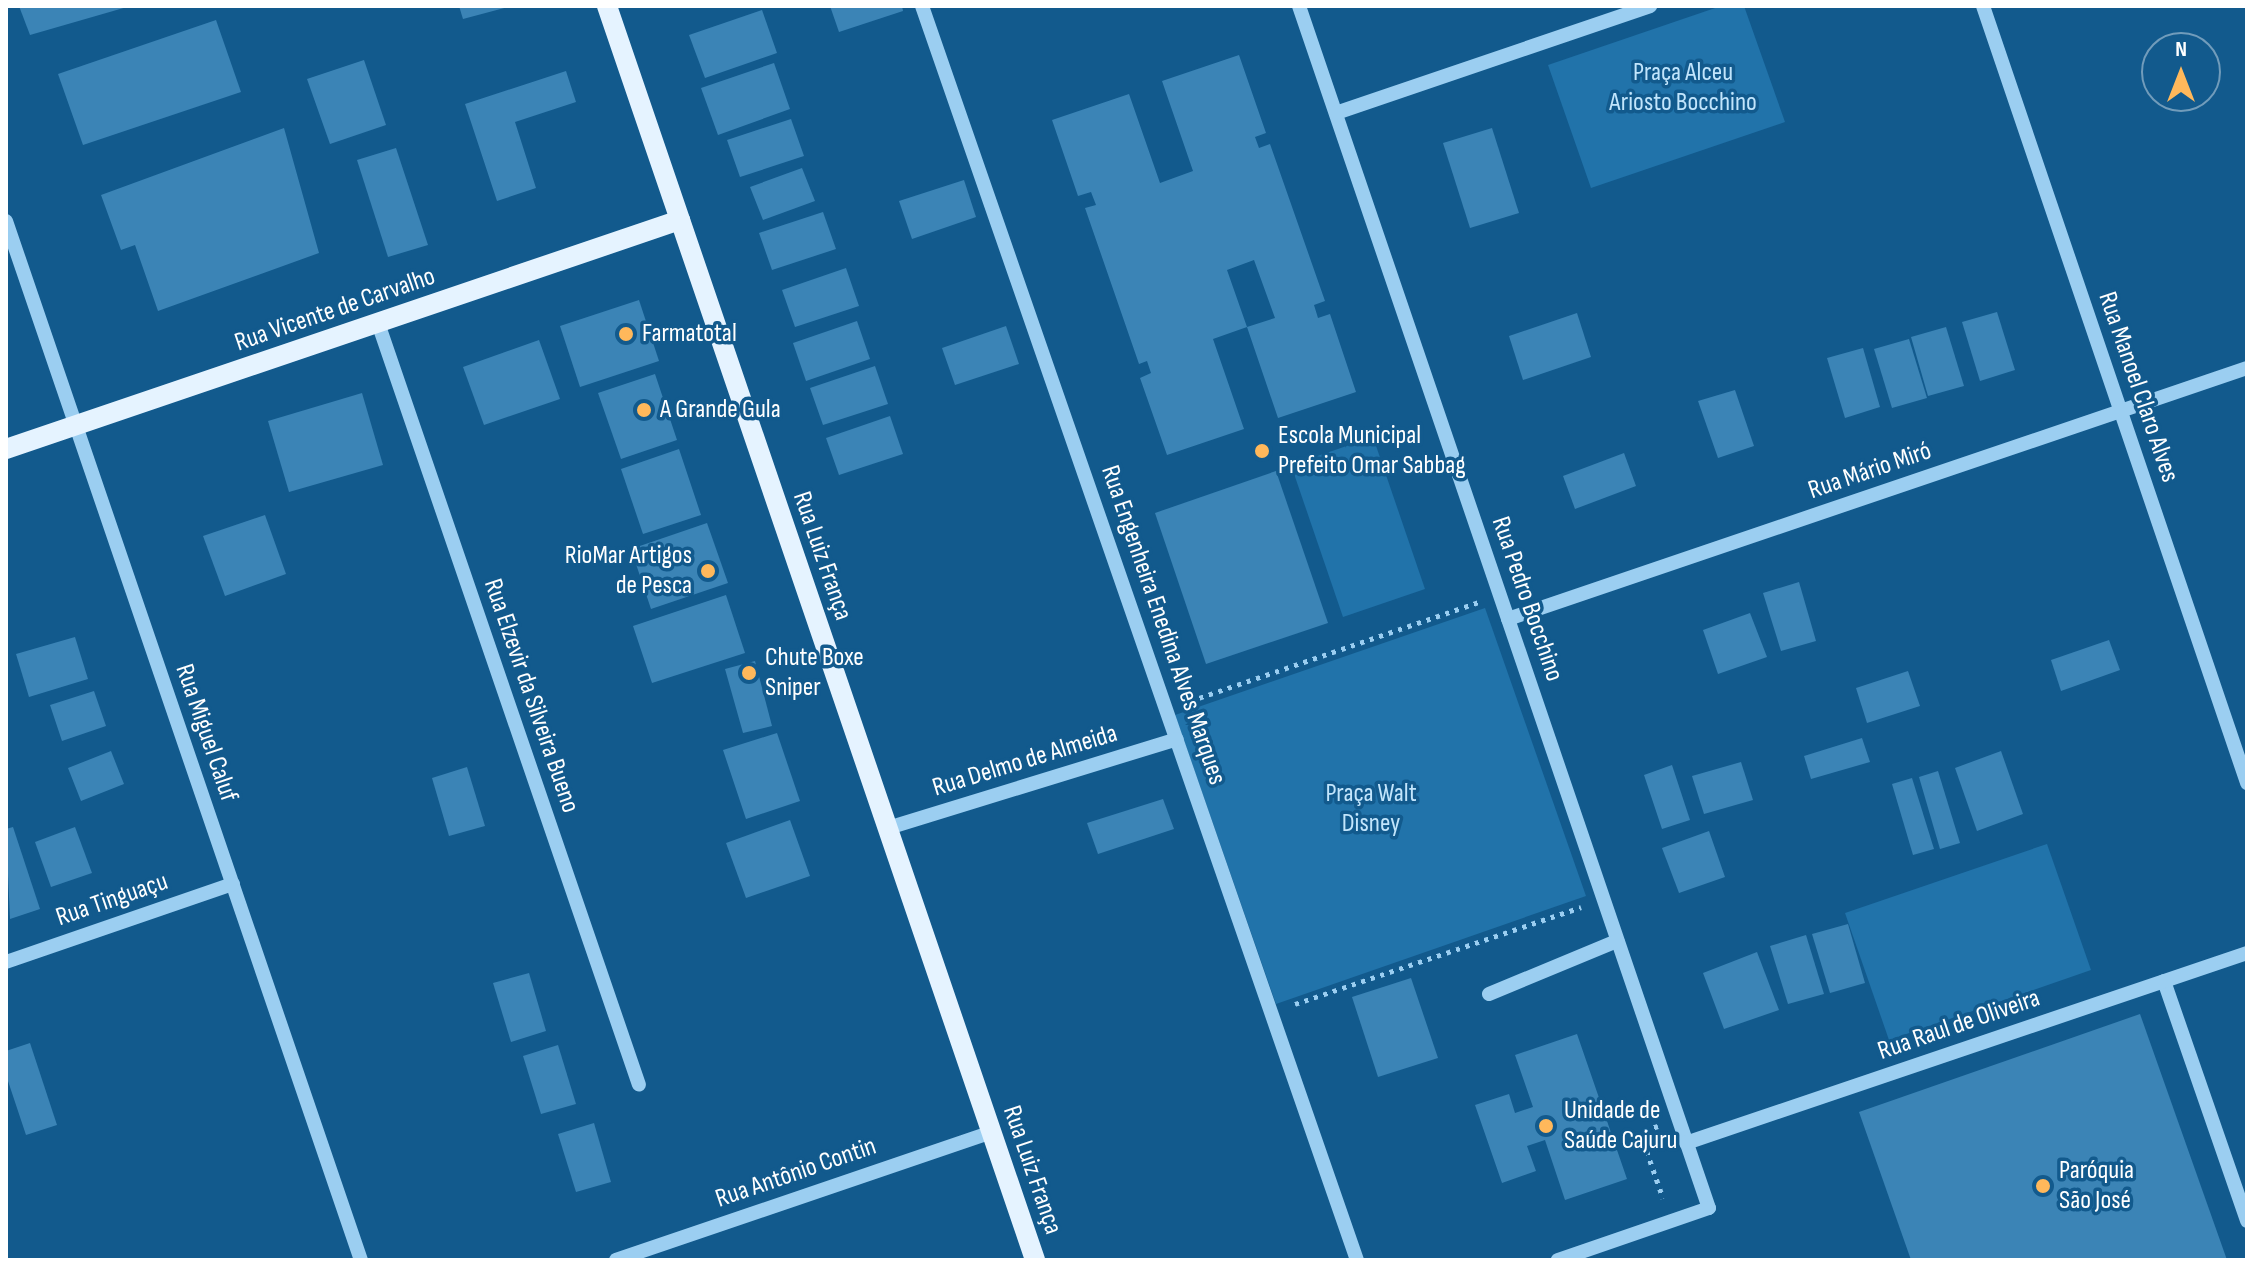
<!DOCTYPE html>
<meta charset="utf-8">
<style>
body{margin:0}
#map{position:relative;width:2253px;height:1266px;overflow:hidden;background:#125a8d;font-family:"Sofia Sans Condensed",sans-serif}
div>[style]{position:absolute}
.green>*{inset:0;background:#2173aa}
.building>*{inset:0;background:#3b84b6}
.path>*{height:5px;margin-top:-2.5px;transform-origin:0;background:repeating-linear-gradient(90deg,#9bcef1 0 4px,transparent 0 10px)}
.minor>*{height:14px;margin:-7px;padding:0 7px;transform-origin:7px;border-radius:7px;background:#9bcef1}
.major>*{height:20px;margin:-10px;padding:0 10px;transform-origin:10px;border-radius:10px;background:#e5f3ff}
.dots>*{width:22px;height:22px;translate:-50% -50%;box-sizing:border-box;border:4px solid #125a8d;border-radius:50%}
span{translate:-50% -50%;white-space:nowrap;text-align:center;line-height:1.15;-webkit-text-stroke:7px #125a8d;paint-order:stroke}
.park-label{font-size:26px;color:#c2e5fc}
.street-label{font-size:26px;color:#fff}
.poi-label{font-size:26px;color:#fff}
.left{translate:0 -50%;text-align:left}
.right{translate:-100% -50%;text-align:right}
.frame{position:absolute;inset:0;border:8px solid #fff;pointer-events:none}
.north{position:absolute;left:2141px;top:32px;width:80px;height:80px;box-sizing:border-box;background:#125a8d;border:2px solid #719cbb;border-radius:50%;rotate:0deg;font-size:22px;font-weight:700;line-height:32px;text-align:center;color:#fff}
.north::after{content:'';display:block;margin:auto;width:28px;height:36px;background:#ffb85b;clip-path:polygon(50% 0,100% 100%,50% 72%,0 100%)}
</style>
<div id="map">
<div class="green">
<div style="clip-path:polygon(1721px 6px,1744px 6px,1785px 122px,1591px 188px,1548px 65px)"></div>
<div style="clip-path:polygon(1373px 437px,1425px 589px,1343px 617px,1291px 465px)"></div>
<div style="clip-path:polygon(1485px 608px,1586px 896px,1276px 1004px,1175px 715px)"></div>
<div style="clip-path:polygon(2047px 844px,2091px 970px,1889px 1040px,1845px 913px)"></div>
</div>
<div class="building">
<div style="clip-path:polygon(19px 6px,126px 6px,127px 7px,30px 35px)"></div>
<div style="clip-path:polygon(459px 6px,508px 6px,508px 7px,463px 19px)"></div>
<div style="clip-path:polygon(830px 6px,902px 6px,903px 11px,839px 32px)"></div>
<div style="clip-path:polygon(762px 10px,777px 53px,705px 78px,689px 35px)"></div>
<div style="clip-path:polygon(216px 20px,241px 92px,83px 145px,58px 74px)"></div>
<div style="clip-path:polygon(1239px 55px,1266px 133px,1255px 137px,1259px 148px,1270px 144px,1325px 301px,1314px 305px,1318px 318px,1330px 314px,1356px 392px,1278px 418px,1247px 327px,1275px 318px,1254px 260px,1227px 270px,1247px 327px,1213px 339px,1244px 429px,1167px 455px,1140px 378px,1151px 373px,1147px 361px,1139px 364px,1085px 208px,1096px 205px,1091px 192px,1078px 196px,1052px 120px,1129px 94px,1160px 183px,1193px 171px,1162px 81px)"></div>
<div style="clip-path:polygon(364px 60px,386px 125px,330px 144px,307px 79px)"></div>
<div style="clip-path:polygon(774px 63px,790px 109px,718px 135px,701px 88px)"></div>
<div style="clip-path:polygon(566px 71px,576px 102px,515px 122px,536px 188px,497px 201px,465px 104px)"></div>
<div style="clip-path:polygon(791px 119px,804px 156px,740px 177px,727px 140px)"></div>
<div style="clip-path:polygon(284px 128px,319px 253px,158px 311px,135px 245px,121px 250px,101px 195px)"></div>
<div style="clip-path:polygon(1492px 128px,1519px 213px,1470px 228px,1443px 143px)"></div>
<div style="clip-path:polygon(396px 148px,428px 245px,388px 257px,357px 160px)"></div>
<div style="clip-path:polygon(802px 168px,815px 201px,763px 220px,750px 187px)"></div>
<div style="clip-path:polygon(964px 180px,976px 217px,912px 239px,899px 201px)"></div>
<div style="clip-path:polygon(823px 212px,836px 249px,772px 270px,759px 233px)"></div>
<div style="clip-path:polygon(846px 268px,859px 306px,795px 327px,782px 290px)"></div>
<div style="clip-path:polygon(639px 300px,659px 361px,580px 387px,560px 326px)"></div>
<div style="clip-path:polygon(1997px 312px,2015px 370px,1980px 381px,1962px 322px)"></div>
<div style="clip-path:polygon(1577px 313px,1591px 357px,1523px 380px,1509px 336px)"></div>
<div style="clip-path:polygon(857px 321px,870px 359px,806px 381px,793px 343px)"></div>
<div style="clip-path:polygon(1006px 326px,1019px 364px,955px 385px,942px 348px)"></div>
<div style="clip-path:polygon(1946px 327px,1964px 386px,1928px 396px,1911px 337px)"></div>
<div style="clip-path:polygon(1909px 339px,1927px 398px,1892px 408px,1874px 349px)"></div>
<div style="clip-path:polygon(539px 340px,560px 399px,484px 425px,463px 367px)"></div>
<div style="clip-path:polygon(1863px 348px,1880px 407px,1845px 418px,1827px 358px)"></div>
<div style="clip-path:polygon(875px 366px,888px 404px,823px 425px,810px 388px)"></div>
<div style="clip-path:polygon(655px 374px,677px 440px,621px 459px,598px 393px)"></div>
<div style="clip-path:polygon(1735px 390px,1754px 446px,1718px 458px,1698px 401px)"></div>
<div style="clip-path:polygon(362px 393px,383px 465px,289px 492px,268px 421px)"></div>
<div style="clip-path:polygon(890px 416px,903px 454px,839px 475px,826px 438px)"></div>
<div style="clip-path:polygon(679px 449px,701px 515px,643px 534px,621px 469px)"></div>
<div style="clip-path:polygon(1624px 453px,1636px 486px,1575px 509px,1563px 476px)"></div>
<div style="clip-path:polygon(1276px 471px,1328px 623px,1206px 664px,1155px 513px)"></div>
<div style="clip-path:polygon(265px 515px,286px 574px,225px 596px,203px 536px)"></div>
<div style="clip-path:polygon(707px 523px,728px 583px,651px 609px,631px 549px)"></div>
<div style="clip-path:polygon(1799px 582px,1816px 641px,1781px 651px,1763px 593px)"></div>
<div style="clip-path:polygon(726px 595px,745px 653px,652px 683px,633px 626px)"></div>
<div style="clip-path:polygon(1750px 613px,1767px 657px,1718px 674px,1703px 630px)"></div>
<div style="clip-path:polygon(75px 637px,88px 679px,29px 697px,16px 654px)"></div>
<div style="clip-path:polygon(2109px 640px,2120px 670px,2061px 691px,2051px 660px)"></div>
<div style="clip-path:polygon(755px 661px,772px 726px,743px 733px,725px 669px)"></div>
<div style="clip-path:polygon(1908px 671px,1920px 706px,1867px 723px,1856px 688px)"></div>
<div style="clip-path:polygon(94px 691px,106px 726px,62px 741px,50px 705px)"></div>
<div style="clip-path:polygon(777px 733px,800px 801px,746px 819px,723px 750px)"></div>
<div style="clip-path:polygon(1862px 738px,1870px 762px,1811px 779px,1804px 756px)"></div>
<div style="clip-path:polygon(111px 751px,124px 784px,81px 801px,68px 768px)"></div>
<div style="clip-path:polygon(2001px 751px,2023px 814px,1977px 831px,1955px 768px)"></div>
<div style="clip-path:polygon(1741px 762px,1753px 800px,1704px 814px,1692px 776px)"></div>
<div style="clip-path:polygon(1672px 765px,1690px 820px,1662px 829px,1644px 775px)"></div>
<div style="clip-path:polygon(467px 767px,485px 826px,449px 836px,432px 778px)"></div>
<div style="clip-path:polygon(1938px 771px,1960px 843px,1940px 849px,1919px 777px)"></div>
<div style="clip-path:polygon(1912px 778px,1934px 849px,1913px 855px,1892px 784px)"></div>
<div style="clip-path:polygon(1163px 799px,1174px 829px,1098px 854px,1087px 823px)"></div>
<div style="clip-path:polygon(790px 820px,810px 876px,746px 898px,726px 843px)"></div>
<div style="clip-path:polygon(13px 827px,40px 909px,10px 919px,6px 829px)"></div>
<div style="clip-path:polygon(75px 827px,92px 873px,51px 887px,35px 842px)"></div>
<div style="clip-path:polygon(1709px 831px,1725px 877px,1679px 893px,1662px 848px)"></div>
<div style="clip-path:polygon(1848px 924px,1865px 983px,1830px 993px,1812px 934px)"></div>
<div style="clip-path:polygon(1806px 935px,1824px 994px,1788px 1004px,1770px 946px)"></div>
<div style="clip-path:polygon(1757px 952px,1779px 1010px,1724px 1029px,1703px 973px)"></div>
<div style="clip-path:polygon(529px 973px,546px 1031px,511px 1042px,493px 983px)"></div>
<div style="clip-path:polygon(1411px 978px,1438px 1058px,1378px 1077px,1352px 997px)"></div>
<div style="clip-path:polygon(2140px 1014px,2227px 1260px,1911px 1260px,1859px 1112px)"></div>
<div style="clip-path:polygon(1577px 1034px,1627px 1179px,1565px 1200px,1545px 1140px,1527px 1146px,1536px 1171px,1502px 1183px,1475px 1105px,1509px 1094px,1515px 1113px,1533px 1107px,1515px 1055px)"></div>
<div style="clip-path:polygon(30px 1043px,57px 1125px,26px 1135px,6px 1075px,6px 1051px)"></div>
<div style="clip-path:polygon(558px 1045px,576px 1104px,541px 1114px,523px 1056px)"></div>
<div style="clip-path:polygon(594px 1123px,611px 1182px,576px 1192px,558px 1134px)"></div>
</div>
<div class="path">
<div style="left:1190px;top:701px;width:305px;rotate:-18.9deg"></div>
<div style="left:1295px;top:1004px;width:302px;rotate:-18.7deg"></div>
<div style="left:1658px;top:1126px;width:19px;rotate:162deg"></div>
<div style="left:1640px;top:1132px;width:70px;rotate:70.8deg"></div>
</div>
<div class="minor">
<div style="left:922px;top:6px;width:1327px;rotate:70.87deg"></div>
<div style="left:1299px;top:6px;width:1270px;rotate:71.17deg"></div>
<div style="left:1709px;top:1208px;width:160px;rotate:161deg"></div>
<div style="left:1983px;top:6px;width:821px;rotate:71.23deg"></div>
<div style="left:1336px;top:113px;width:332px;rotate:-18.8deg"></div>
<div style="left:6px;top:221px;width:1098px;rotate:71.14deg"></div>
<div style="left:378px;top:323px;width:805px;rotate:71.09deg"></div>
<div style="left:1508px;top:619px;width:780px;rotate:-18.76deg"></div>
<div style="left:888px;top:828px;width:302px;rotate:-17.1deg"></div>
<div style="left:6px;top:962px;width:240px;rotate:-19deg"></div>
<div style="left:2164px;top:981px;width:254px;rotate:70.9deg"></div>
<div style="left:1489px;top:994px;width:139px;rotate:-22.5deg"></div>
<div style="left:1686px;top:1143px;width:592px;rotate:-18.71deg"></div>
<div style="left:616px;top:1260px;width:396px;rotate:-18.8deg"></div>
</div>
<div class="major">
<div style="left:607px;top:6px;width:1325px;rotate:71.15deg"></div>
<div style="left:6px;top:449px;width:712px;rotate:-18.77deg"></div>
</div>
<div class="dots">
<div style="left:626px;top:334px;background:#ffb85b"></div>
<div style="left:644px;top:410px;background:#ffb85b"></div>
<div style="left:1262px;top:451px;background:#ffb85b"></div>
<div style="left:708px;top:571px;background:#ffb85b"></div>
<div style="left:749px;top:673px;background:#ffb85b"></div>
<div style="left:1546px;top:1126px;background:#ffb85b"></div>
<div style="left:2043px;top:1186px;background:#ffb85b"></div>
</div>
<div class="park-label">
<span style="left:1683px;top:88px">Praça Alceu<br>Ariosto Bocchino</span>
<span style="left:1371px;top:809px">Praça Walt<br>Disney</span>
</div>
<div class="street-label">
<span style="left:335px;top:310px;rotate:-19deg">Rua Vicente de Carvalho</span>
<span style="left:2138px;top:387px;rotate:71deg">Rua Manoel Claro Alves</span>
<span style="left:1870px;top:471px;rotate:-19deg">Rua Mário Miró</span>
<span style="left:822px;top:556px;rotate:71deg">Rua Luiz França</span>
<span style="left:1527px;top:599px;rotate:71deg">Rua Pedro Bocchino</span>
<span style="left:1163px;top:625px;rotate:71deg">Rua Engenheira Enedina Alves Marques</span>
<span style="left:531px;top:696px;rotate:71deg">Rua Elzevir da Silveira Bueno</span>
<span style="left:206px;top:733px;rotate:71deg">Rua Miguel Caluf</span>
<span style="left:1025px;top:761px;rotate:-17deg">Rua Delmo de Almeida</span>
<span style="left:112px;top:900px;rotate:-19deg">Rua Tinguaçu</span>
<span style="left:1959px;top:1025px;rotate:-19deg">Rua Raul de Oliveira</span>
<span style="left:1032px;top:1170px;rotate:71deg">Rua Luiz França</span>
<span style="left:796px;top:1173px;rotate:-19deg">Rua Antônio Contin</span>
</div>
<div class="poi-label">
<span class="left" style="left:642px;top:334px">Farmatotal</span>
<span class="left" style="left:660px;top:410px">A Grande Gula</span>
<span class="left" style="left:1278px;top:451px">Escola Municipal<br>Prefeito Omar Sabbag</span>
<span class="right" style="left:692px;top:571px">RioMar Artigos<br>de Pesca</span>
<span class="left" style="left:765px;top:673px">Chute Boxe<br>Sniper</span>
<span class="left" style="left:1564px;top:1126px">Unidade de<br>Saúde Cajuru</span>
<span class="left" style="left:2059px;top:1186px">Paróquia<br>São José</span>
</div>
<div class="frame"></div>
<div class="north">N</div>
</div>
